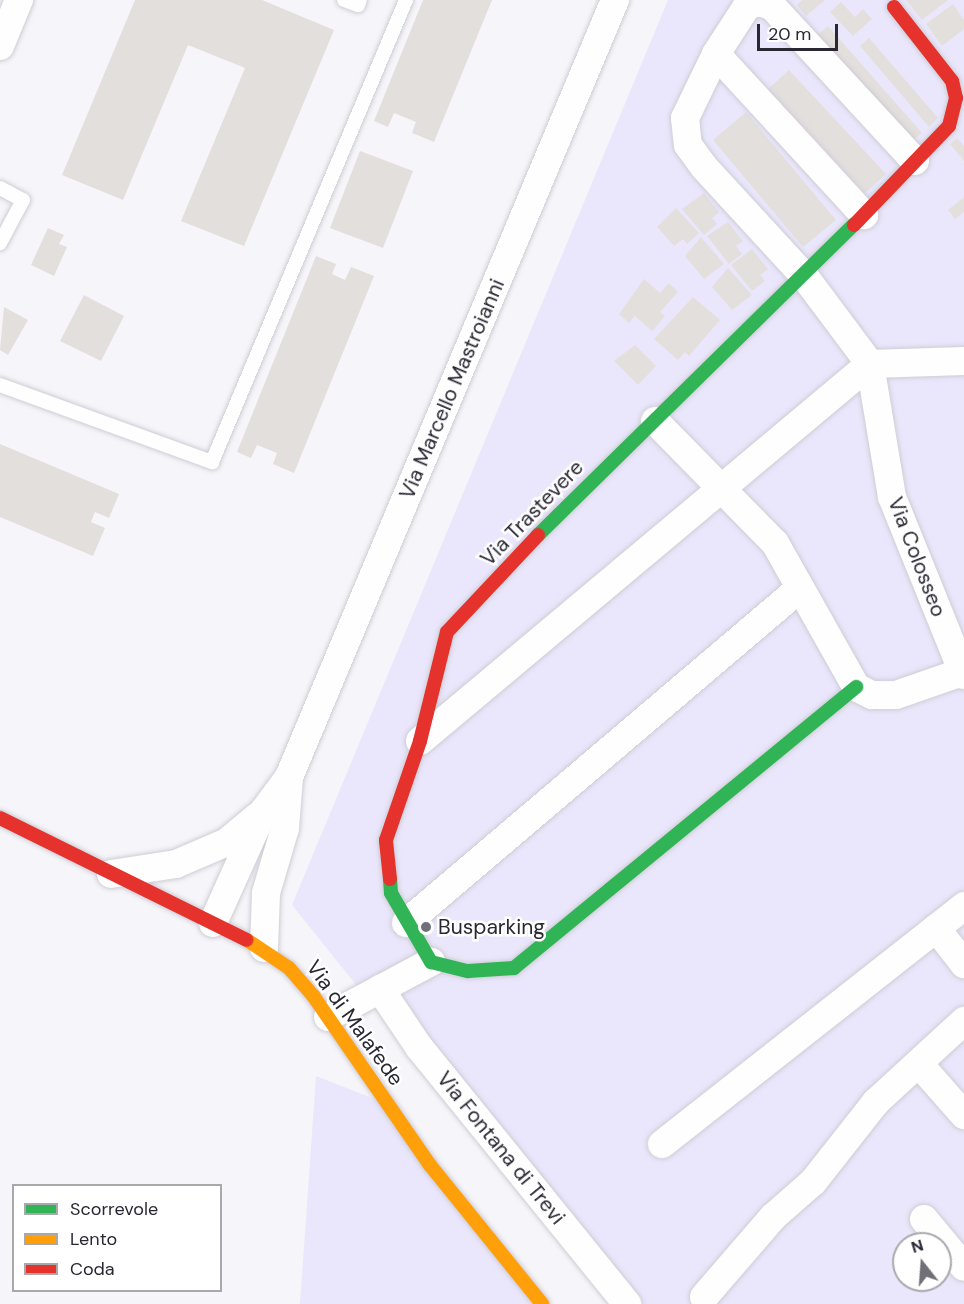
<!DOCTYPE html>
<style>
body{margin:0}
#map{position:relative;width:964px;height:1304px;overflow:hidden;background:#f6f5f9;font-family:"DM Sans",sans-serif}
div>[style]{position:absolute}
.green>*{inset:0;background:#eae7fc}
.building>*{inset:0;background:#e3dfdd}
.roads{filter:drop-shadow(0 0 2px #cecdd5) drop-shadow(0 0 2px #cecdd5)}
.lane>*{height:14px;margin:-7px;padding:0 7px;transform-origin:7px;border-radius:7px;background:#fefefe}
.street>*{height:28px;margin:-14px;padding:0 14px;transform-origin:14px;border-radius:14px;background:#fefefe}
.fast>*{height:14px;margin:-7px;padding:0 7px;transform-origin:7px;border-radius:7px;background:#30b455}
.slow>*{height:14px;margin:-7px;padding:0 7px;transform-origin:7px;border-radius:7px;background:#ff9f0a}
.jam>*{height:14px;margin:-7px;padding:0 7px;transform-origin:7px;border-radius:7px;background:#e5322d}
.dots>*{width:16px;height:16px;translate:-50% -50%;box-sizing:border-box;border:3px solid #fff;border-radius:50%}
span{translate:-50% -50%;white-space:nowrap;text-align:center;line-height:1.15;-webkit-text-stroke:5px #fff;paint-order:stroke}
.street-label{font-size:21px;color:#292732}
.poi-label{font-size:21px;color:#292732}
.left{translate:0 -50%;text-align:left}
.legend{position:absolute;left:12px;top:1184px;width:210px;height:108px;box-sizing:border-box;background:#fff;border:2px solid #a9a9ad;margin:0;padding:8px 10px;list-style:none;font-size:18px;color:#292732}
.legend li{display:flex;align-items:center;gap:12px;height:30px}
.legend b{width:30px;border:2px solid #a9a9ad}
.north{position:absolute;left:892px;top:1232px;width:60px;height:60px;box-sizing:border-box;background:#fff;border:2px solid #a9a9ad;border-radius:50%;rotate:343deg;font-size:16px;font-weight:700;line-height:24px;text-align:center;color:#292732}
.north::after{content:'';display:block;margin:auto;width:21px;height:27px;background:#716f78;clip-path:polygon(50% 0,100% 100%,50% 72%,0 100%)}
.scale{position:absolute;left:757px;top:24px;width:81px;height:27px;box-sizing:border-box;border:3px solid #292732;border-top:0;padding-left:8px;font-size:18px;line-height:21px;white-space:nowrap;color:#292732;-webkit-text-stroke:4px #fff;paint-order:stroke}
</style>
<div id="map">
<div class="green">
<div style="clip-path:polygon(evenodd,668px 0,964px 0,964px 1304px,612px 1304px,292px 905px,668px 0,904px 1244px,940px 1244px,940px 1280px,904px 1280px,904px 1244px)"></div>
<div style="clip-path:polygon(316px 1076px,385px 1103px,544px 1304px,300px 1304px)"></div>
</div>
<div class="building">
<div style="clip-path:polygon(135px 0,262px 0,334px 30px,244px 246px,181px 221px,245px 68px,188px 45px,123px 200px,62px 175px)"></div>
<div style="clip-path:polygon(423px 0,492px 0,434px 142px,412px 133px,416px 122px,394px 113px,388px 127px,374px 121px)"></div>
<div style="clip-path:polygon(802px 0,825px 0,806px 16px,797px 5px)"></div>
<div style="clip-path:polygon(906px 0,948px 0,922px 20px)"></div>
<div style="clip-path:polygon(841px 2px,855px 17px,863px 9px,872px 19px,853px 36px,830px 12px)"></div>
<div style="clip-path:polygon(953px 4px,964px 20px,964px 29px,942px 46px,926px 24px)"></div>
<div style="clip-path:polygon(828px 26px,922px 133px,911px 142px,818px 35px)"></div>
<div style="clip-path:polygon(869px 38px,938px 118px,929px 127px,860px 46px)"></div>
<div style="clip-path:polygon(789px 70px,886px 174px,865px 193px,768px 89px)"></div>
<div style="clip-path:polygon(746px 112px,836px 220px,803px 247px,713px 140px)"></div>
<div style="clip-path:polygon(957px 138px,964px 146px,964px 161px,950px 144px)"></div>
<div style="clip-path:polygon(360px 151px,413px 171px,383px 248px,330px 228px)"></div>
<div style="clip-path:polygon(704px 193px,719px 212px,712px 218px,717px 224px,704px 235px,682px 209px)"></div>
<div style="clip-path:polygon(964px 197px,964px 212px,955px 219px,948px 210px)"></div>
<div style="clip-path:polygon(676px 208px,699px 233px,687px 244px,683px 239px,674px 246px,657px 227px)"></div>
<div style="clip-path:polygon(728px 222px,743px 241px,736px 246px,742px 254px,729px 264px,707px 236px)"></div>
<div style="clip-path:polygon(48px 228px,64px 235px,59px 244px,67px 247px,54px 276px,31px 265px)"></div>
<div style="clip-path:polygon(701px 237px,724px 264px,704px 279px,685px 256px)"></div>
<div style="clip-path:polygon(752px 249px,768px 269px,760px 275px,765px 281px,752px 291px,731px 265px)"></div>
<div style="clip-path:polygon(316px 256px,336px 264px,332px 274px,345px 280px,351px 267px,374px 276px,294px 473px,273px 464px,277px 453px,257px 445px,251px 458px,237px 452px)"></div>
<div style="clip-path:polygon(728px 268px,752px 295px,732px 310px,712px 287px)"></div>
<div style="clip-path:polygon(644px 279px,660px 293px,669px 283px,678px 292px,660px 312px,665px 316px,652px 331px,635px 316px,629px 323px,619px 314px)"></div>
<div style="clip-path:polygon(84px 295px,124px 316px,101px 361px,60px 341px)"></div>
<div style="clip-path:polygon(693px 297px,720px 320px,689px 356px,685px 352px,678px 360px,654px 339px)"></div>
<div style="clip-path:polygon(4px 307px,28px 320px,8px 355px,0 350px)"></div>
<div style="clip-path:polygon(635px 345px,656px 366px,638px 385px,614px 361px)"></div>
<div style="clip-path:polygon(0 444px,119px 494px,109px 518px,95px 512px,91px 522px,105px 528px,93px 556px,0 517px)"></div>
</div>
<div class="roads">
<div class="lane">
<div style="left:344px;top:0;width:15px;rotate:20deg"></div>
<div style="left:358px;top:5px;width:5px;rotate:-68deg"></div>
<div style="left:0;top:188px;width:26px;rotate:28deg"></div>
<div style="left:23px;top:200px;width:49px;rotate:118.1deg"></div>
<div style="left:0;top:385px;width:226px;rotate:20deg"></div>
<div style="left:212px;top:462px;width:501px;rotate:-67.22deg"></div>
</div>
<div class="street">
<div style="left:0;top:46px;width:50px;rotate:-67.6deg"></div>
<div style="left:716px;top:54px;width:219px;rotate:47.4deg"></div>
<div style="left:915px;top:161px;width:211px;rotate:-132.7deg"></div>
<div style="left:772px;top:6px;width:14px;rotate:-163deg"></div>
<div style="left:759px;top:2px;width:13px;rotate:162deg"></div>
<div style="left:747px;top:6px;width:57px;rotate:122.9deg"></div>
<div style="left:716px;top:54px;width:71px;rotate:115.8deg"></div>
<div style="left:685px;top:118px;width:27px;rotate:84deg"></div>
<div style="left:688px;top:145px;width:27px;rotate:54deg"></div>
<div style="left:704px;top:167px;width:149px;rotate:47.4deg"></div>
<div style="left:805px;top:277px;width:109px;rotate:53.2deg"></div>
<div style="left:870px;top:364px;width:94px;rotate:-1.8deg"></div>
<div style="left:870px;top:364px;width:135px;rotate:80.6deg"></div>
<div style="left:892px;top:497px;width:192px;rotate:68deg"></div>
<div style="left:655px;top:421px;width:171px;rotate:45.5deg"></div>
<div style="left:775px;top:543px;width:165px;rotate:60.6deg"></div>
<div style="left:856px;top:687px;width:18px;rotate:27deg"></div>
<div style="left:872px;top:695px;width:24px"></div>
<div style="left:896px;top:695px;width:70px;rotate:-19.2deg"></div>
<div style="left:420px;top:741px;width:587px;rotate:-39.96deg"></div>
<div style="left:111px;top:874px;width:66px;rotate:-8.7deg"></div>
<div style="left:176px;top:864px;width:56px;rotate:-23.3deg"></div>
<div style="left:227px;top:842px;width:39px;rotate:-40deg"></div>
<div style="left:213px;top:923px;width:122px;rotate:-65.8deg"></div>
<div style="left:263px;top:812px;width:44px;rotate:-53.4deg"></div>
<div style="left:289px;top:777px;width:843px;rotate:-67.24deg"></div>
<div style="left:406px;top:923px;width:516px;rotate:-40.36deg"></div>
<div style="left:936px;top:928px;width:46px;rotate:52.1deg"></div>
<div style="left:264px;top:948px;width:55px;rotate:-87.9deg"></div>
<div style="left:266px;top:893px;width:68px;rotate:-73.7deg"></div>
<div style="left:285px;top:828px;width:51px;rotate:-85.5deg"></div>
<div style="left:380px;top:989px;width:70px;rotate:56.1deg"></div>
<div style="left:419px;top:1047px;width:331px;rotate:51deg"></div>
<div style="left:328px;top:1017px;width:117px;rotate:-28.1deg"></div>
<div style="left:920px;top:1065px;width:67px;rotate:48.7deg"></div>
<div style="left:662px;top:1144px;width:385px;rotate:-38.2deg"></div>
<div style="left:924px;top:1219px;width:62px;rotate:50.2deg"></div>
<div style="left:704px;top:1297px;width:106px;rotate:-49.2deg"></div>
<div style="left:773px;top:1217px;width:53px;rotate:-41.2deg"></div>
<div style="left:813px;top:1182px;width:102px;rotate:-51.8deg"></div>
<div style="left:876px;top:1102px;width:120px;rotate:-42.6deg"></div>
</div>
<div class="fast">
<div style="left:538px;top:535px;width:443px;rotate:-44.5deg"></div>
<div style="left:390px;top:879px;width:14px;rotate:86deg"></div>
<div style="left:391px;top:893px;width:80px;rotate:59.9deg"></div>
<div style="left:431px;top:962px;width:38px;rotate:14deg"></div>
<div style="left:468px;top:971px;width:46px;rotate:-3.7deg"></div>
<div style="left:514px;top:968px;width:443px;rotate:-39.4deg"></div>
</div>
<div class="slow">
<div style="left:247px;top:940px;width:50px;rotate:33.7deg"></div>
<div style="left:289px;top:968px;width:38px;rotate:49deg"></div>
<div style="left:314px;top:997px;width:204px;rotate:55.4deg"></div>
<div style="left:430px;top:1165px;width:179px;rotate:51.1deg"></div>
</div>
<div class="jam">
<div style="left:854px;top:225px;width:137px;rotate:-46.2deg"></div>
<div style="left:949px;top:126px;width:29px;rotate:-76deg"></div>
<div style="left:956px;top:98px;width:17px;rotate:-103deg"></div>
<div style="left:952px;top:81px;width:94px;rotate:-128.1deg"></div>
<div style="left:0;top:818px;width:275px;rotate:26.3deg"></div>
<div style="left:390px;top:879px;width:39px;rotate:-96deg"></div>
<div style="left:386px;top:840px;width:105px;rotate:-71deg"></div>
<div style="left:420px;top:741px;width:112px;rotate:-76.1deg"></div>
<div style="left:447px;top:632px;width:133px;rotate:-46.8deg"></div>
</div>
</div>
<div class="dots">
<div style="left:426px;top:927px;background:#716f78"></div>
</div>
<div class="street-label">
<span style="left:452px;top:389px;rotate:-67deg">Via Marcello Mastroianni</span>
<span style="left:532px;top:513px;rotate:-46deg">Via Trastevere</span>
<span style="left:917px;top:557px;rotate:69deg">Via Colosseo</span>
<span style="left:355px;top:1023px;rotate:54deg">Via di Malafede</span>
<span style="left:501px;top:1148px;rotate:51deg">Via Fontana di Trevi</span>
</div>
<div class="poi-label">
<span class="left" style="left:438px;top:927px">Busparking</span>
</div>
<ul class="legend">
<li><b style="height:8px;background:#30b455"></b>Scorrevole</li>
<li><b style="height:8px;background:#ff9f0a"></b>Lento</li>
<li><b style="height:8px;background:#e5322d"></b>Coda</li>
</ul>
<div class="north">N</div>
<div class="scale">20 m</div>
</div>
